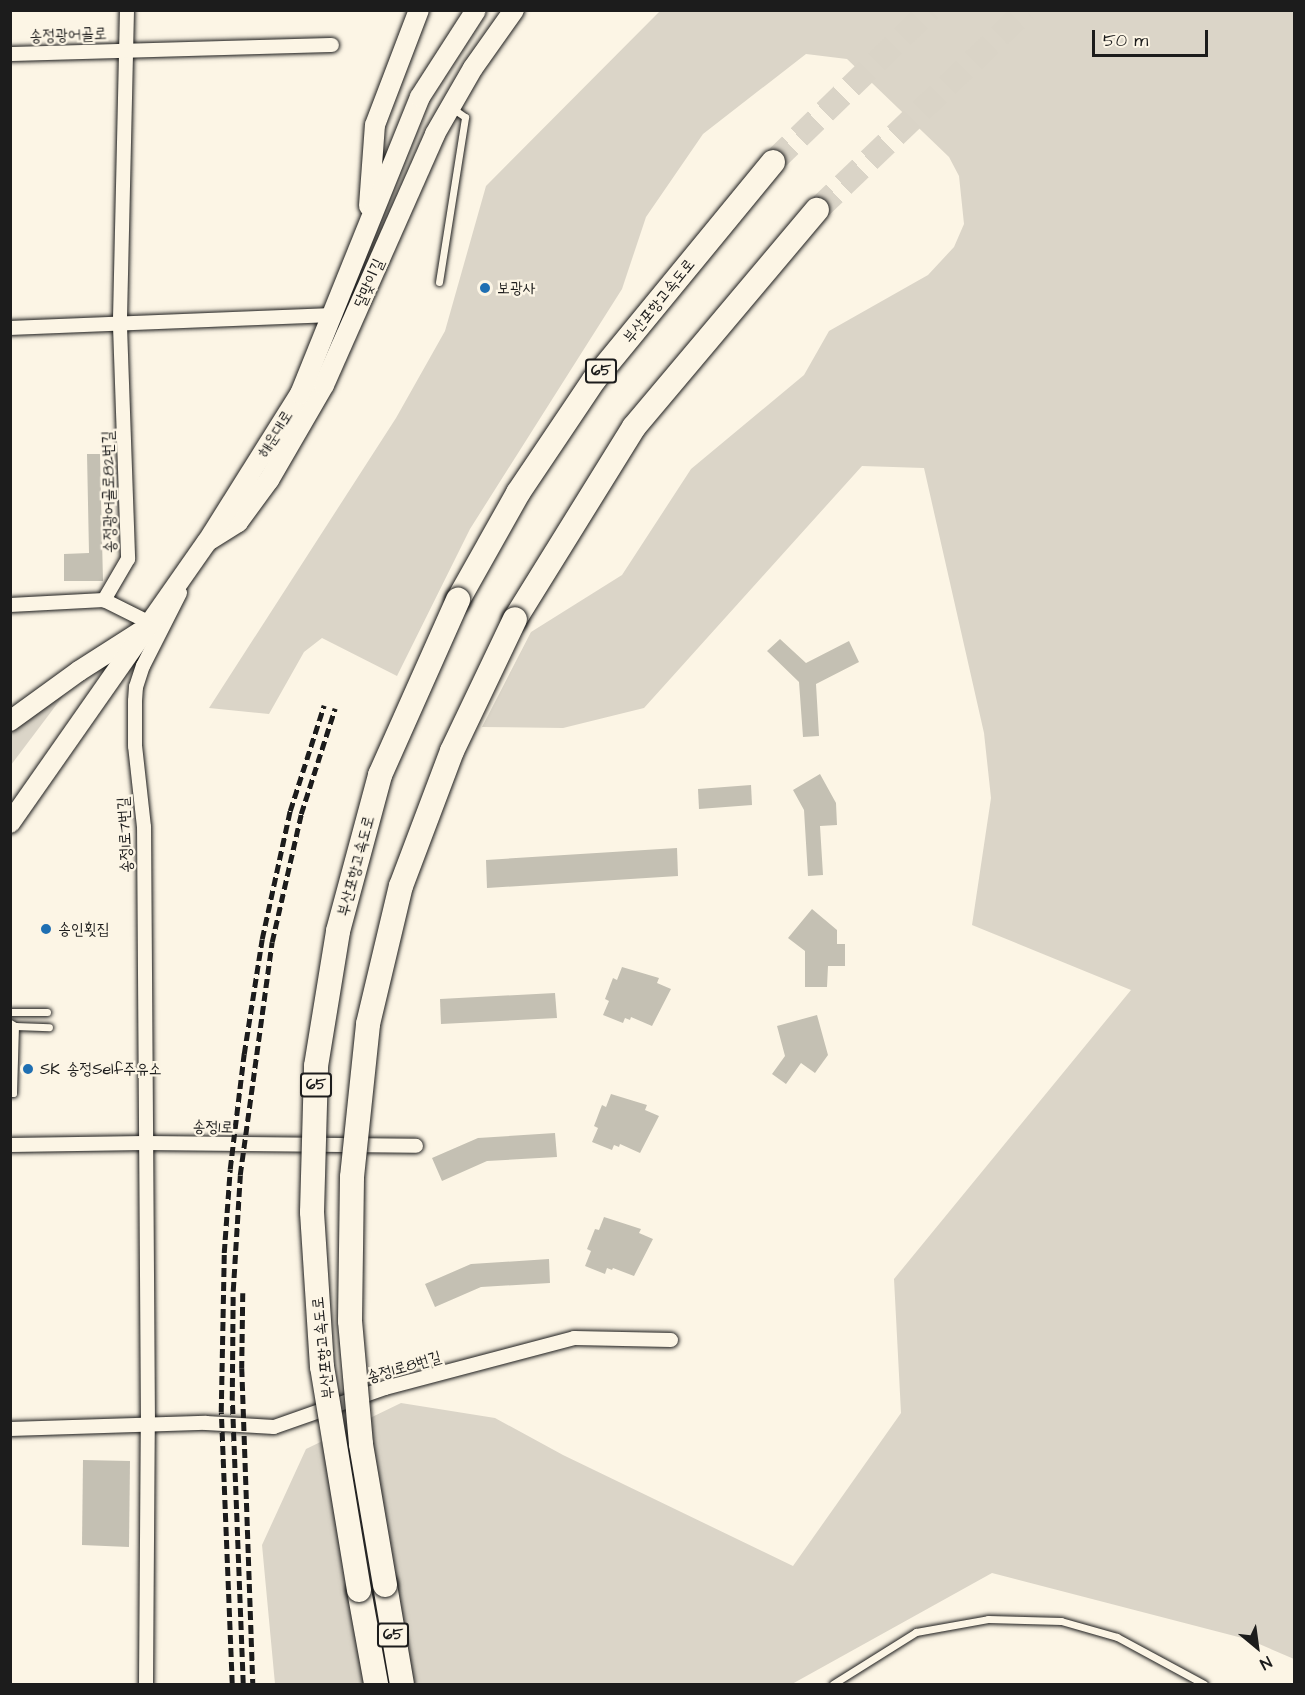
<!DOCTYPE html>
<meta charset="utf-8">
<style>
body{margin:0}
#map{position:relative;width:1305px;height:1695px;overflow:hidden;background:#fcf5e5;font-family:"Architects Daughter","Poor Story",sans-serif}
div>[style]{position:absolute}
.green>*{inset:0;background:#dbd5c8}
.building>*{inset:0;background:#c4c0b3}
.highway-tunnel>*{height:24px;margin-top:-12px;transform-origin:0;background:repeating-linear-gradient(90deg,#dad4c7 0 24px,transparent 0 36px)}
.roads{filter:drop-shadow(0 0 2px #1c1c1c) drop-shadow(0 0 2px #1c1c1c)}
.lane>*{height:7px;margin:-3.5px;padding:0 3.5px;transform-origin:3.5px;border-radius:3.5px;background:#fcf5e5}
.street>*{height:14px;margin:-7px;padding:0 7px;transform-origin:7px;border-radius:7px;background:#fcf5e5}
.secondary>*{height:20px;margin:-10px;padding:0 10px;transform-origin:10px;border-radius:10px;background:#fcf5e5}
.highway>*{height:24px;margin:-12px;padding:0 12px;transform-origin:12px;border-radius:12px;background:#fcf5e5}
.rail>*{height:4.5px;margin-top:-2.25px;transform-origin:0;background:repeating-linear-gradient(90deg,#1c1c1c 0 9px,transparent 0 13.5px)}
.bridges{filter:drop-shadow(0 0 2px #1c1c1c) drop-shadow(0 0 2px #1c1c1c)}
.highway-bridge>*{height:24px;margin:-12px;padding:0 12px;transform-origin:12px;border-radius:12px;background:#fcf5e5}
.dots>*{width:16px;height:16px;translate:-50% -50%;box-sizing:border-box;border:3px solid #fcf5e5;border-radius:50%}
span{translate:-50% -50%;white-space:nowrap;text-align:center;line-height:1.15;-webkit-text-stroke:4.5px #fcf5e5;paint-order:stroke}
.shield-label span{padding:2px 4px;background:#fcf5e5;border:2px solid;border-radius:4px;-webkit-text-stroke-width:0}
.shield-label{font-size:15px;color:#1c1c1c;font-weight:700}
.street-label{font-size:16px;color:#1c1c1c}
.poi-label{font-size:16px;color:#1c1c1c}
.left{translate:0 -50%;text-align:left}
.frame{position:absolute;inset:0;border:12px solid #1c1c1c;pointer-events:none}
.north{position:absolute;left:1227px;top:1617px;width:60px;height:60px;-webkit-text-stroke:4px #fcf5e5;paint-order:stroke;rotate:151deg;font-size:16px;font-weight:700;line-height:24px;text-align:center;color:#1c1c1c}
.north::after{content:'';display:block;margin:auto;width:21px;height:27px;background:#1c1c1c;clip-path:polygon(50% 0,100% 100%,50% 72%,0 100%)}
.scale{position:absolute;left:1092px;top:30px;width:116px;height:27px;box-sizing:border-box;border:3px solid #1c1c1c;border-top:0;padding-left:8px;font-size:18px;line-height:21px;white-space:nowrap;color:#1c1c1c;-webkit-text-stroke:4px #fcf5e5;paint-order:stroke}
</style>
<div id="map">
<div class="green">
<div style="clip-path:polygon(660px 11px,1294px 11px,1294px 1659px,1250px 1640px,992px 1573px,792px 1684px,275px 1684px,262px 1545px,306px 1449px,401px 1403px,495px 1418px,563px 1455px,793px 1566px,901px 1413px,894px 1279px,1131px 990px,972px 925px,991px 798px,984px 733px,924px 468px,862px 466px,644px 708px,563px 728px,482px 727px,531px 632px,622px 575px,691px 469px,804px 375px,829px 331px,928px 275px,954px 247px,964px 224px,959px 176px,949px 157px,847px 59px,806px 54px,703px 134px,646px 217px,622px 289px,470px 529px,397px 676px,322px 638px,304px 652px,269px 714px,209px 708px,396px 418px,445px 331px,486px 186px)"></div>
<div style="clip-path:polygon(62px 693px,63px 696px,11px 765px,11px 728px)"></div>
</div>
<div class="building">
<div style="clip-path:polygon(87px 454px,100px 454px,103px 581px,64px 581px,64px 554px,89px 553px)"></div>
<div style="clip-path:polygon(780px 639px,806px 663px,849px 641px,859px 662px,816px 684px,819px 736px,803px 737px,799px 682px,767px 651px)"></div>
<div style="clip-path:polygon(820px 774px,836px 803px,837px 825px,820px 826px,823px 875px,808px 876px,804px 810px,793px 790px)"></div>
<div style="clip-path:polygon(751px 785px,752px 805px,699px 809px,698px 789px)"></div>
<div style="clip-path:polygon(677px 848px,678px 876px,487px 888px,486px 860px)"></div>
<div style="clip-path:polygon(812px 909px,837px 930px,837px 944px,845px 944px,845px 966px,828px 966px,827px 987px,805px 987px,805px 951px,788px 938px)"></div>
<div style="clip-path:polygon(622px 967px,659px 978px,657px 983px,671px 989px,652px 1026px,631px 1017px,630px 1020px,625px 1018px,623px 1023px,603px 1015px,609px 1001px,605px 999px,613px 978px,617px 980px)"></div>
<div style="clip-path:polygon(555px 993px,557px 1018px,441px 1024px,440px 999px)"></div>
<div style="clip-path:polygon(817px 1015px,828px 1055px,815px 1073px,801px 1063px,786px 1084px,772px 1074px,785px 1056px,777px 1026px)"></div>
<div style="clip-path:polygon(611px 1094px,647px 1105px,645px 1110px,659px 1116px,640px 1153px,620px 1144px,619px 1147px,614px 1145px,612px 1150px,592px 1142px,598px 1128px,594px 1126px,602px 1105px,606px 1107px)"></div>
<div style="clip-path:polygon(555px 1133px,557px 1157px,487px 1161px,442px 1181px,432px 1158px,478px 1138px)"></div>
<div style="clip-path:polygon(604px 1217px,641px 1229px,639px 1233px,653px 1239px,634px 1276px,613px 1268px,612px 1270px,607px 1268px,605px 1274px,585px 1266px,591px 1251px,587px 1249px,595px 1229px,599px 1230px)"></div>
<div style="clip-path:polygon(549px 1259px,550px 1283px,481px 1287px,435px 1307px,425px 1284px,471px 1264px)"></div>
<div style="clip-path:polygon(83px 1460px,130px 1461px,129px 1547px,82px 1545px)"></div>
</div>
<div class="highway-tunnel">
<div style="left:773px;top:162px;width:219px;rotate:-44.1deg"></div>
<div style="left:817px;top:210px;width:289px;rotate:-43.7deg"></div>
</div>
<div class="roads">
<div class="lane">
<div style="left:439px;top:282px;width:167px;rotate:-81deg"></div>
<div style="left:465px;top:117px;width:16px;rotate:-145deg"></div>
<div style="left:10px;top:1012px;width:37px"></div>
<div style="left:10px;top:1023px;width:6px;rotate:31deg"></div>
<div style="left:15px;top:1026px;width:34px;rotate:2deg"></div>
<div style="left:10px;top:1093px;width:3px"></div>
<div style="left:13px;top:1093px;width:67px;rotate:-88.3deg"></div>
<div style="left:833px;top:1684px;width:98px;rotate:-32.1deg"></div>
<div style="left:916px;top:1632px;width:73px;rotate:-10.2deg"></div>
<div style="left:988px;top:1619px;width:73px;rotate:1.6deg"></div>
<div style="left:1061px;top:1621px;width:58px;rotate:15.9deg"></div>
<div style="left:1117px;top:1637px;width:99px;rotate:28.4deg"></div>
</div>
<div class="street">
<div style="left:127px;top:10px;width:316px;rotate:91.3deg"></div>
<div style="left:120px;top:326px;width:233px;rotate:88deg"></div>
<div style="left:128px;top:559px;width:48px;rotate:120.3deg"></div>
<div style="left:104px;top:600px;width:51px;rotate:26.6deg"></div>
<div style="left:10px;top:54px;width:322px;rotate:-1.6deg"></div>
<div style="left:10px;top:328px;width:322px;rotate:-2.3deg"></div>
<div style="left:10px;top:605px;width:94px;rotate:-3deg"></div>
<div style="left:10px;top:1145px;width:135px;rotate:-0.8deg"></div>
<div style="left:145px;top:1143px;width:271px;rotate:0.6deg"></div>
<div style="left:10px;top:1429px;width:196px;rotate:-1.8deg"></div>
<div style="left:206px;top:1423px;width:68px;rotate:3.4deg"></div>
<div style="left:274px;top:1427px;width:118px;rotate:-19.4deg"></div>
<div style="left:385px;top:1388px;width:196px;rotate:-14.8deg"></div>
<div style="left:574px;top:1338px;width:97px;rotate:1.2deg"></div>
<div style="left:146px;top:1684px;width:259px;rotate:-89.6deg"></div>
<div style="left:148px;top:1425px;width:598px;rotate:-90.38deg"></div>
<div style="left:144px;top:827px;width:81px;rotate:-96.3deg"></div>
<div style="left:135px;top:746px;width:45px;rotate:-90deg"></div>
<div style="left:135px;top:701px;width:14px;rotate:-86deg"></div>
<div style="left:136px;top:687px;width:22px;rotate:-72deg"></div>
<div style="left:143px;top:666px;width:82px;rotate:-63.1deg"></div>
</div>
<div class="secondary">
<div style="left:369px;top:206px;width:81px;rotate:-85.8deg"></div>
<div style="left:375px;top:125px;width:123px;rotate:-69.1deg"></div>
<div style="left:211px;top:539px;width:32px;rotate:-32deg"></div>
<div style="left:238px;top:522px;width:52px;rotate:-53.6deg"></div>
<div style="left:269px;top:480px;width:110px;rotate:-59.9deg"></div>
<div style="left:324px;top:385px;width:274px;rotate:-66.1deg"></div>
<div style="left:435px;top:134px;width:76px;rotate:-60.1deg"></div>
<div style="left:473px;top:68px;width:71px;rotate:-54.7deg"></div>
<div style="left:10px;top:721px;width:85px;rotate:-35.9deg"></div>
<div style="left:79px;top:671px;width:72px;rotate:-32.6deg"></div>
<div style="left:10px;top:823px;width:343px;rotate:-55deg"></div>
<div style="left:207px;top:542px;width:175px;rotate:-57.9deg"></div>
<div style="left:300px;top:394px;width:320px;rotate:-68deg"></div>
<div style="left:420px;top:97px;width:103px;rotate:-57.2deg"></div>
</div>
<div class="highway">
<div style="left:458px;top:600px;width:123px;rotate:-60.7deg"></div>
<div style="left:518px;top:493px;width:136px;rotate:-56.1deg"></div>
<div style="left:594px;top:380px;width:282px;rotate:-50.6deg"></div>
<div style="left:515px;top:619px;width:226px;rotate:-58.2deg"></div>
<div style="left:634px;top:427px;width:284px;rotate:-49.9deg"></div>
<div style="left:385px;top:1585px;width:100px;rotate:80.3deg"></div>
<div style="left:359px;top:1590px;width:96px;rotate:79.7deg"></div>
</div>
</div>
<div class="rail">
<div style="left:243px;top:1293px;width:75px;rotate:90.8deg"></div>
<div style="left:242px;top:1368px;width:316px;rotate:88deg"></div>
<div style="left:232px;top:1684px;width:272px;rotate:-92.3deg"></div>
<div style="left:221px;top:1412px;width:159px;rotate:-88.9deg"></div>
<div style="left:224px;top:1253px;width:84px;rotate:-85.9deg"></div>
<div style="left:230px;top:1169px;width:116px;rotate:-83.1deg"></div>
<div style="left:244px;top:1054px;width:116px;rotate:-81.1deg"></div>
<div style="left:262px;top:939px;width:131px;rotate:-77.7deg"></div>
<div style="left:290px;top:811px;width:111px;rotate:-72.2deg"></div>
<div style="left:243px;top:1684px;width:284px;rotate:-92.2deg"></div>
<div style="left:232px;top:1400px;width:109px;rotate:-89.5deg"></div>
<div style="left:233px;top:1291px;width:116px;rotate:-86.5deg"></div>
<div style="left:240px;top:1175px;width:235px;rotate:-82.2deg"></div>
<div style="left:272px;top:942px;width:131px;rotate:-77.2deg"></div>
<div style="left:301px;top:814px;width:111px;rotate:-72.2deg"></div>
</div>
<div class="bridges">
<div class="highway-bridge">
<div style="left:385px;top:1585px;width:143px;rotate:-99.7deg"></div>
<div style="left:361px;top:1444px;width:123px;rotate:-95.1deg"></div>
<div style="left:350px;top:1321px;width:144px;rotate:-89.2deg"></div>
<div style="left:352px;top:1177px;width:154px;rotate:-84deg"></div>
<div style="left:368px;top:1024px;width:142px;rotate:-76.6deg"></div>
<div style="left:401px;top:886px;width:144px;rotate:-69.3deg"></div>
<div style="left:452px;top:751px;width:146px;rotate:-64.5deg"></div>
<div style="left:359px;top:1590px;width:226px;rotate:-99.4deg"></div>
<div style="left:322px;top:1367px;width:155px;rotate:-93.7deg"></div>
<div style="left:312px;top:1212px;width:146px;rotate:-88.4deg"></div>
<div style="left:316px;top:1066px;width:137px;rotate:-80.7deg"></div>
<div style="left:338px;top:931px;width:162px;rotate:-74.9deg"></div>
<div style="left:380px;top:775px;width:192px;rotate:-66deg"></div>
</div>
</div>
<div class="dots">
<div style="left:485px;top:288px;background:#1f6fb2"></div>
<div style="left:46px;top:929px;background:#1f6fb2"></div>
<div style="left:28px;top:1069px;background:#1f6fb2"></div>
</div>
<div class="shield-label">
<span style="left:601px;top:371px">65</span>
<span style="left:316px;top:1085px">65</span>
<span style="left:393px;top:1635px">65</span>
</div>
<div class="street-label">
<span style="left:68px;top:35px;rotate:-2deg">송정광어골로</span>
<span style="left:369px;top:283px;rotate:-66deg">달맞이길</span>
<span style="left:659px;top:301px;rotate:-51deg">부산포항고속도로</span>
<span style="left:275px;top:434px;rotate:-58deg">해운대로</span>
<span style="left:109px;top:492px;rotate:-91deg">송정광어골로82번길</span>
<span style="left:125px;top:835px;rotate:-93deg">송정1로7번길</span>
<span style="left:356px;top:866px;rotate:-75deg">부산포항고속도로</span>
<span style="left:213px;top:1127px;rotate:1deg">송정1로</span>
<span style="left:323px;top:1348px;rotate:-96deg">부산포항고속도로</span>
<span style="left:404px;top:1367px;rotate:-16deg">송정1로8번길</span>
</div>
<div class="poi-label">
<span class="left" style="left:497px;top:288px">보광사</span>
<span class="left" style="left:58px;top:929px">송인횟집</span>
<span class="left" style="left:40px;top:1069px">SK 송정Self주유소</span>
</div>
<div class="frame"></div>
<div class="north">N</div>
<div class="scale">50 m</div>
</div>
